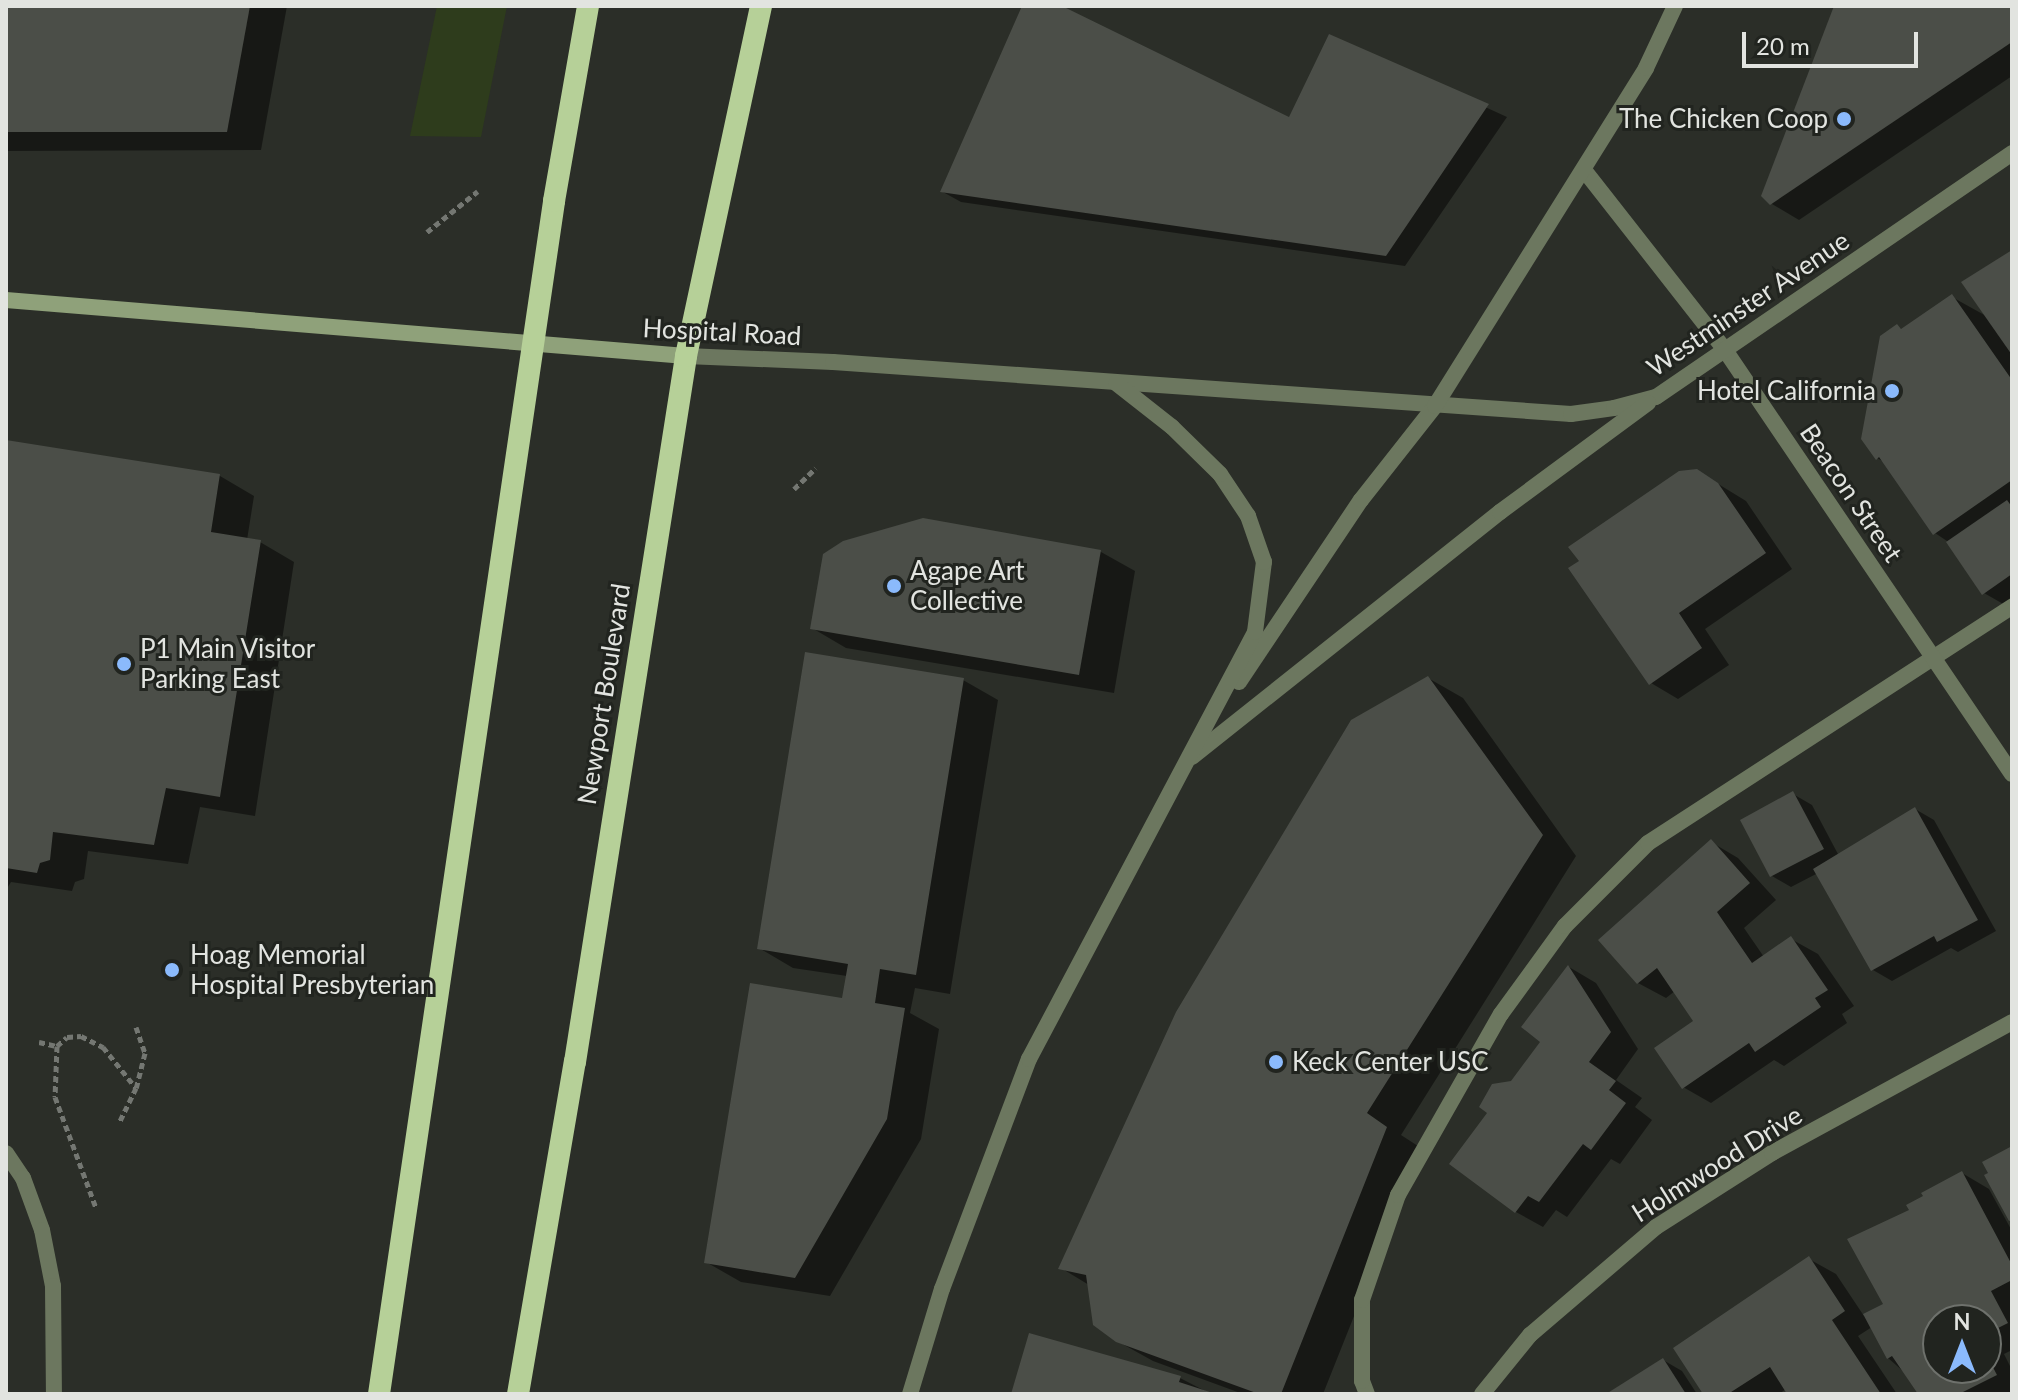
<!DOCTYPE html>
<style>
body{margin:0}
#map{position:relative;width:2018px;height:1400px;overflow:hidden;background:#2b2e28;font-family:Lato,sans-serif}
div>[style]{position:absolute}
.green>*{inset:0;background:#2e3c1c}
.shadow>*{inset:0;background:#0007}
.building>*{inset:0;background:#4b4e48}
.path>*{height:5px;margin-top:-2.5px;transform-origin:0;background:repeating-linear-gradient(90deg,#747772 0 6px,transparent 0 10px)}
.service>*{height:16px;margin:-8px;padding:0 8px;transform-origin:8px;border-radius:8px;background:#6c775f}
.minor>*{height:16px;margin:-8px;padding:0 8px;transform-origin:8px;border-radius:8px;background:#6c775f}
.tertiary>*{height:16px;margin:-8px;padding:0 8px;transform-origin:8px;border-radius:8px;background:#6c775f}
.secondary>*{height:16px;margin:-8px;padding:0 8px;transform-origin:8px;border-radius:8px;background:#8fa17a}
.trunk>*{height:22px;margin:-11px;padding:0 11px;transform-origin:11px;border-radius:11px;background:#b6d098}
.dots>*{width:22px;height:22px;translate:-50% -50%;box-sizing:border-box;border:4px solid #21241f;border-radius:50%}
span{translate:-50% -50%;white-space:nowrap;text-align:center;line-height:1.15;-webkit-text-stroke:6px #21241f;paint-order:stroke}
.poi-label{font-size:26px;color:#e2e4e0}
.right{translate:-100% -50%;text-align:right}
.left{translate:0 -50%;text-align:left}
.street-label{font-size:26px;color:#e2e4e0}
.frame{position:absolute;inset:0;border:8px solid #e2e4e0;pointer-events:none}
.north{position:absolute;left:1922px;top:1304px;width:80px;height:80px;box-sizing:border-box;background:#21241f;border:2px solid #6e716c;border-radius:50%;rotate:0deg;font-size:22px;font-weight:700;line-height:32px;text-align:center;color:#e2e4e0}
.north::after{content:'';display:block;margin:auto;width:28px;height:36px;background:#8bbafc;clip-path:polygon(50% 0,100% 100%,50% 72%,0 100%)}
.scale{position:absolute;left:1742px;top:32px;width:176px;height:36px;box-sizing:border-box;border:4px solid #e2e4e0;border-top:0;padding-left:10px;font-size:24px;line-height:28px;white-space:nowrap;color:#e2e4e0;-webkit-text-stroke:6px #21241f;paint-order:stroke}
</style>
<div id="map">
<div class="green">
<div style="clip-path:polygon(437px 6px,507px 6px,481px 137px,410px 136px)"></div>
</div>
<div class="shadow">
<div style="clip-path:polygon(6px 6px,287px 6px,261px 150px,6px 151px)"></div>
<div style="clip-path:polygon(1024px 6px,1058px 6px,1290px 120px,1330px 36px,1507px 117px,1405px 266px,961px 202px,943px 192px)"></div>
<div style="clip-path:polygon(1837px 6px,2012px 6px,2012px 76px,1799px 220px,1772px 204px)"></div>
<div style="clip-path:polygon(2012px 252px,2012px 609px,1984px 593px,1947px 541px,1935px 533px,1886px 463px,1877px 458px,1897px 327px,1903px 330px,1952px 297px,1988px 317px)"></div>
<div style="clip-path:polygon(6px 442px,220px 476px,254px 496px,247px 540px,260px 542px,294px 562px,255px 816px,200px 807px,188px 864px,88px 851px,84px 879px,75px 882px,72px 891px,11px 882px,6px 890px)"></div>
<div style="clip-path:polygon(1697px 471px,1746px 501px,1792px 569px,1705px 629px,1729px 665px,1678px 699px,1651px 683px)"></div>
<div style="clip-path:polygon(1101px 552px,1135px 571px,1114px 693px,846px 648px,812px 628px)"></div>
<div style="clip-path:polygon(1428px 678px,1463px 698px,1576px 856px,1401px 1135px,1421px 1148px,1323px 1394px,1243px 1394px,1153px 1361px,1117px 1341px,1089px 1285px,1061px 1268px)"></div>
<div style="clip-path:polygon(963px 680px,998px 700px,950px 994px,915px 988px,910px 1013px,939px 1029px,921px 1139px,830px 1296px,741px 1282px,706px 1262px,843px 1000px,847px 976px,793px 968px,759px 948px)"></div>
<div style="clip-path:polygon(1793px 794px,1812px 805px,1839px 856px,1915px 809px,1934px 820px,1996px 931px,1958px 952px,1951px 948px,1892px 981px,1873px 970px,1818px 873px,1791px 887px,1772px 876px)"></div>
<div style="clip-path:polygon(1711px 842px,1738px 858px,1776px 900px,1744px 928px,1764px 957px,1791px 939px,1818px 954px,1854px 1006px,1842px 1014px,1847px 1023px,1784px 1066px,1774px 1060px,1711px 1103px,1683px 1087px,1696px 1022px,1675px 991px,1666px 998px,1638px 983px)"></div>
<div style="clip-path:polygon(1569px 967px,1596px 983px,1638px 1049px,1616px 1080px,1642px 1098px,1635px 1107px,1652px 1120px,1620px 1164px,1611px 1159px,1567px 1217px,1556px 1210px,1543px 1227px,1516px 1212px,1512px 1083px,1543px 1042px)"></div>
<div style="clip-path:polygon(evenodd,1962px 1173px,1989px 1189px,2012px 1231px,2012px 1350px,2004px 1354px,2012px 1370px,2012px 1394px,1920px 1394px,1912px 1379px,1888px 1358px,1872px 1327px,1858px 1336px,1897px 1394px,1790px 1394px,1786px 1389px,1779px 1394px,1706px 1394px,1809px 1259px,1836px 1274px,1864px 1316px,1885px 1305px,1911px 1211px,1962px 1173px,1938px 1320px,1986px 1320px,1986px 1368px,1938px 1368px,1938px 1320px)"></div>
<div style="clip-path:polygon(1663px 1360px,1682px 1371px,1697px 1394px,1610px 1394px)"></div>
<div style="clip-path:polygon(1180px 1378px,1211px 1394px,1013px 1394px)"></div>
</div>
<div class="building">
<div style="clip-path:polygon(6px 6px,250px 6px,227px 132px,6px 132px)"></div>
<div style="clip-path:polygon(1022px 6px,1062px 6px,1289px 117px,1329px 34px,1489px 104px,1386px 256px,940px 192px)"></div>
<div style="clip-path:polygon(1834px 6px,2012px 6px,2012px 42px,1770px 205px,1761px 196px)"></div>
<div style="clip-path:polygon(2012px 250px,2012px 355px,1961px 282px)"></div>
<div style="clip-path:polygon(1952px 294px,2012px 380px,2012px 480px,1933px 535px,1879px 457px,1876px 460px,1861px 439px,1880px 336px,1897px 324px,1901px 329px)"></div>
<div style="clip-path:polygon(6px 440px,220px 474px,211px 532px,261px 540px,220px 797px,166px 788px,154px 845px,53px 832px,50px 860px,40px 863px,37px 873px,6px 868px)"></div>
<div style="clip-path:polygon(1697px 469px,1718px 483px,1766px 553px,1679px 613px,1702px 648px,1649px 685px,1568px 568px,1579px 561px,1568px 547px,1679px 471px)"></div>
<div style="clip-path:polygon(2007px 500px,2012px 507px,2012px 574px,1982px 595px,1946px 542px)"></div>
<div style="clip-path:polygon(923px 518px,1101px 550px,1079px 675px,810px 629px,823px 554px,843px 541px)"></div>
<div style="clip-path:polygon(805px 652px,964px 678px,916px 975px,880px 969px,875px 1003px,905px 1008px,887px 1119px,795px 1278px,704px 1263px,750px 983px,842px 998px,848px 964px,757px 949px)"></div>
<div style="clip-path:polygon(1428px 676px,1543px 835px,1367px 1113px,1387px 1127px,1281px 1394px,1259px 1394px,1116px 1342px,1093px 1325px,1086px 1275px,1058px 1269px,1176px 1012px,1351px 720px)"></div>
<div style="clip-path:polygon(1793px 791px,1824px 849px,1770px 877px,1740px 820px)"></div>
<div style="clip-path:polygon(1915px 807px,1978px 920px,1937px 942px,1934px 936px,1871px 971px,1813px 869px)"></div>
<div style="clip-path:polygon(1711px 839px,1750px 883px,1717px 912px,1752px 963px,1791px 936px,1828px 990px,1815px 998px,1821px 1007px,1755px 1052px,1749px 1043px,1682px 1089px,1654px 1048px,1693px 1021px,1657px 968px,1637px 984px,1598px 940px)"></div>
<div style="clip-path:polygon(1568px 965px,1611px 1032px,1589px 1062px,1616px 1081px,1609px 1090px,1626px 1103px,1591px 1150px,1583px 1144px,1539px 1202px,1528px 1196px,1515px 1213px,1449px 1164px,1487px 1113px,1479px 1107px,1492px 1084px,1511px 1081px,1540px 1042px,1521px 1027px)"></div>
<div style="clip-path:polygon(2012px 1146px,2012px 1220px,2009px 1221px,1984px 1175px,1988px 1173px,1982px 1162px)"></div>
<div style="clip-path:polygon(1962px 1171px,2012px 1265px,2012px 1280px,1991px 1291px,2008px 1323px,1986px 1334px,1986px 1320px,1938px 1320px,1938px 1368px,1986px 1368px,1986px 1354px,1997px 1375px,1959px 1394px,1918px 1394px,1892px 1356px,1887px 1359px,1863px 1314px,1883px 1304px,1847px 1239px,1909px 1210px,1906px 1205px,1923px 1196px,1921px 1193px)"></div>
<div style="clip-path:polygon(1809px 1256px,1845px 1311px,1832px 1320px,1881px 1394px,1787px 1394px,1770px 1367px,1728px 1394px,1703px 1394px,1673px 1348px)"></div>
<div style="clip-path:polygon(1029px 1333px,1181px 1376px,1179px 1382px,1216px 1394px,1011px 1394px)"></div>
<div style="clip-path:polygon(1663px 1358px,1686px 1394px,1606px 1394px)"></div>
</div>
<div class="path">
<div style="left:427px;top:232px;width:65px;rotate:-38.8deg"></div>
<div style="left:794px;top:489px;width:30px;rotate:-44deg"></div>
<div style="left:136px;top:1027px;width:28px;rotate:71deg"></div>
<div style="left:145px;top:1053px;width:36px;rotate:104deg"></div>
<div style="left:39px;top:1042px;width:18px;rotate:13deg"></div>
<div style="left:57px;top:1046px;width:13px;rotate:-42deg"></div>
<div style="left:67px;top:1037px;width:14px;rotate:-4deg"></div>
<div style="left:81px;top:1036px;width:25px;rotate:27deg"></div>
<div style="left:103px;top:1047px;width:53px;rotate:51.2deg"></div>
<div style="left:136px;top:1088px;width:39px;rotate:116deg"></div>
<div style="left:57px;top:1046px;width:51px;rotate:92.2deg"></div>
<div style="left:55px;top:1097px;width:118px;rotate:69.7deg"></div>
</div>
<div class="service">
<div style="left:1367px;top:1394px;width:14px;rotate:-111deg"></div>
<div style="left:1362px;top:1381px;width:81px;rotate:-90deg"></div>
<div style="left:1362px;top:1300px;width:111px;rotate:-71.1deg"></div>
<div style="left:1398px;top:1195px;width:208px;rotate:-60.4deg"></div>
<div style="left:1501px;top:1014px;width:109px;rotate:-54deg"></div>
<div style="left:1565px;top:926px;width:117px;rotate:-45deg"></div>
<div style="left:1648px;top:843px;width:434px;rotate:-33deg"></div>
</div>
<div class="minor">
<div style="left:1584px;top:170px;width:229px;rotate:51.9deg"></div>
<div style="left:1725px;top:350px;width:512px;rotate:55.91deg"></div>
<div style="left:6px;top:1153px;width:30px;rotate:56deg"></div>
<div style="left:23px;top:1178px;width:55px;rotate:69.9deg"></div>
<div style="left:42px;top:1230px;width:57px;rotate:78.9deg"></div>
<div style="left:53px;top:1286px;width:108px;rotate:89.5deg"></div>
<div style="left:1482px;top:1394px;width:76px;rotate:-50.9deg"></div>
<div style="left:1530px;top:1335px;width:166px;rotate:-40.6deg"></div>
<div style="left:1656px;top:1227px;width:138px;rotate:-32.5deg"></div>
<div style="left:1772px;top:1153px;width:273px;rotate:-28.6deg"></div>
</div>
<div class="tertiary">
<div style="left:686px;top:356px;width:147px;rotate:2.3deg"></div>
<div style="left:833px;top:362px;width:740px;rotate:4.03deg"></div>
<div style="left:1571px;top:414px;width:43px;rotate:-7.9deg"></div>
<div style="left:1614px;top:408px;width:43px;rotate:-14.7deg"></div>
<div style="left:1656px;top:397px;width:432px;rotate:-34.4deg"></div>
<div style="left:1239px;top:682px;width:219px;rotate:-56.2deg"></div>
<div style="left:1361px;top:500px;width:120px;rotate:-51.8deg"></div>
<div style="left:1435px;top:406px;width:398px;rotate:-58deg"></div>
<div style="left:1646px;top:68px;width:68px;rotate:-64.9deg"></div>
<div style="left:1192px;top:757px;width:394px;rotate:-38.5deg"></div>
<div style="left:1500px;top:512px;width:184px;rotate:-36.4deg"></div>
<div style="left:910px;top:1394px;width:110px;rotate:-73.1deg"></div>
<div style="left:942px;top:1289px;width:246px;rotate:-69.3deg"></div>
<div style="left:1029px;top:1059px;width:483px;rotate:-62.1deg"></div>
<div style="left:1255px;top:632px;width:71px;rotate:-82.7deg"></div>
<div style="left:1264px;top:562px;width:49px;rotate:-109.2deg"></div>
<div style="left:1248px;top:516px;width:50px;rotate:-123.7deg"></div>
<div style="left:1220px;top:474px;width:67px;rotate:-135.6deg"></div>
<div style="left:1172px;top:427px;width:71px;rotate:-141.8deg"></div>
</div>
<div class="secondary">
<div style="left:6px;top:300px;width:682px;rotate:4.71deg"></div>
</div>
<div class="trunk">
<div style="left:379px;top:1394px;width:1206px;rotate:-81.65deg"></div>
<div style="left:554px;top:201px;width:198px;rotate:-80.1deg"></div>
<div style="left:518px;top:1394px;width:337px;rotate:-80.3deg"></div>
<div style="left:575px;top:1062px;width:715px;rotate:-81.06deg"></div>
<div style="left:686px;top:356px;width:358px;rotate:-77.9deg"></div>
</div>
<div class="dots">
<div style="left:1844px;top:119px;background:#8bbafc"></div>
<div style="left:1892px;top:391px;background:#8bbafc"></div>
<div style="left:894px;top:586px;background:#8bbafc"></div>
<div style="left:124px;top:664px;background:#8bbafc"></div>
<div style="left:172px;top:970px;background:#8bbafc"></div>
<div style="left:1276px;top:1062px;background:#8bbafc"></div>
</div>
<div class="poi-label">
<span class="right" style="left:1828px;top:119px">The Chicken Coop</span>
<span class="right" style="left:1876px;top:391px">Hotel California</span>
<span class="left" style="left:910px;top:586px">Agape Art<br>Collective</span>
<span class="left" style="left:140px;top:664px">P1 Main Visitor<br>Parking East</span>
<span class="left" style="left:190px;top:970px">Hoag Memorial<br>Hospital Presbyterian</span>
<span class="left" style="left:1292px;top:1062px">Keck Center USC</span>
</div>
<div class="street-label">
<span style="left:1748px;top:304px;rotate:-34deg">Westminster Avenue</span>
<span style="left:722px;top:332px;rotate:3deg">Hospital Road</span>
<span style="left:1851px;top:493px;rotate:56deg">Beacon Street</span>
<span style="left:604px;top:694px;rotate:-81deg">Newport Boulevard</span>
<span style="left:1717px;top:1164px;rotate:-32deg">Holmwood Drive</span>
</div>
<div class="frame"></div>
<div class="north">N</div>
<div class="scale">20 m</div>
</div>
